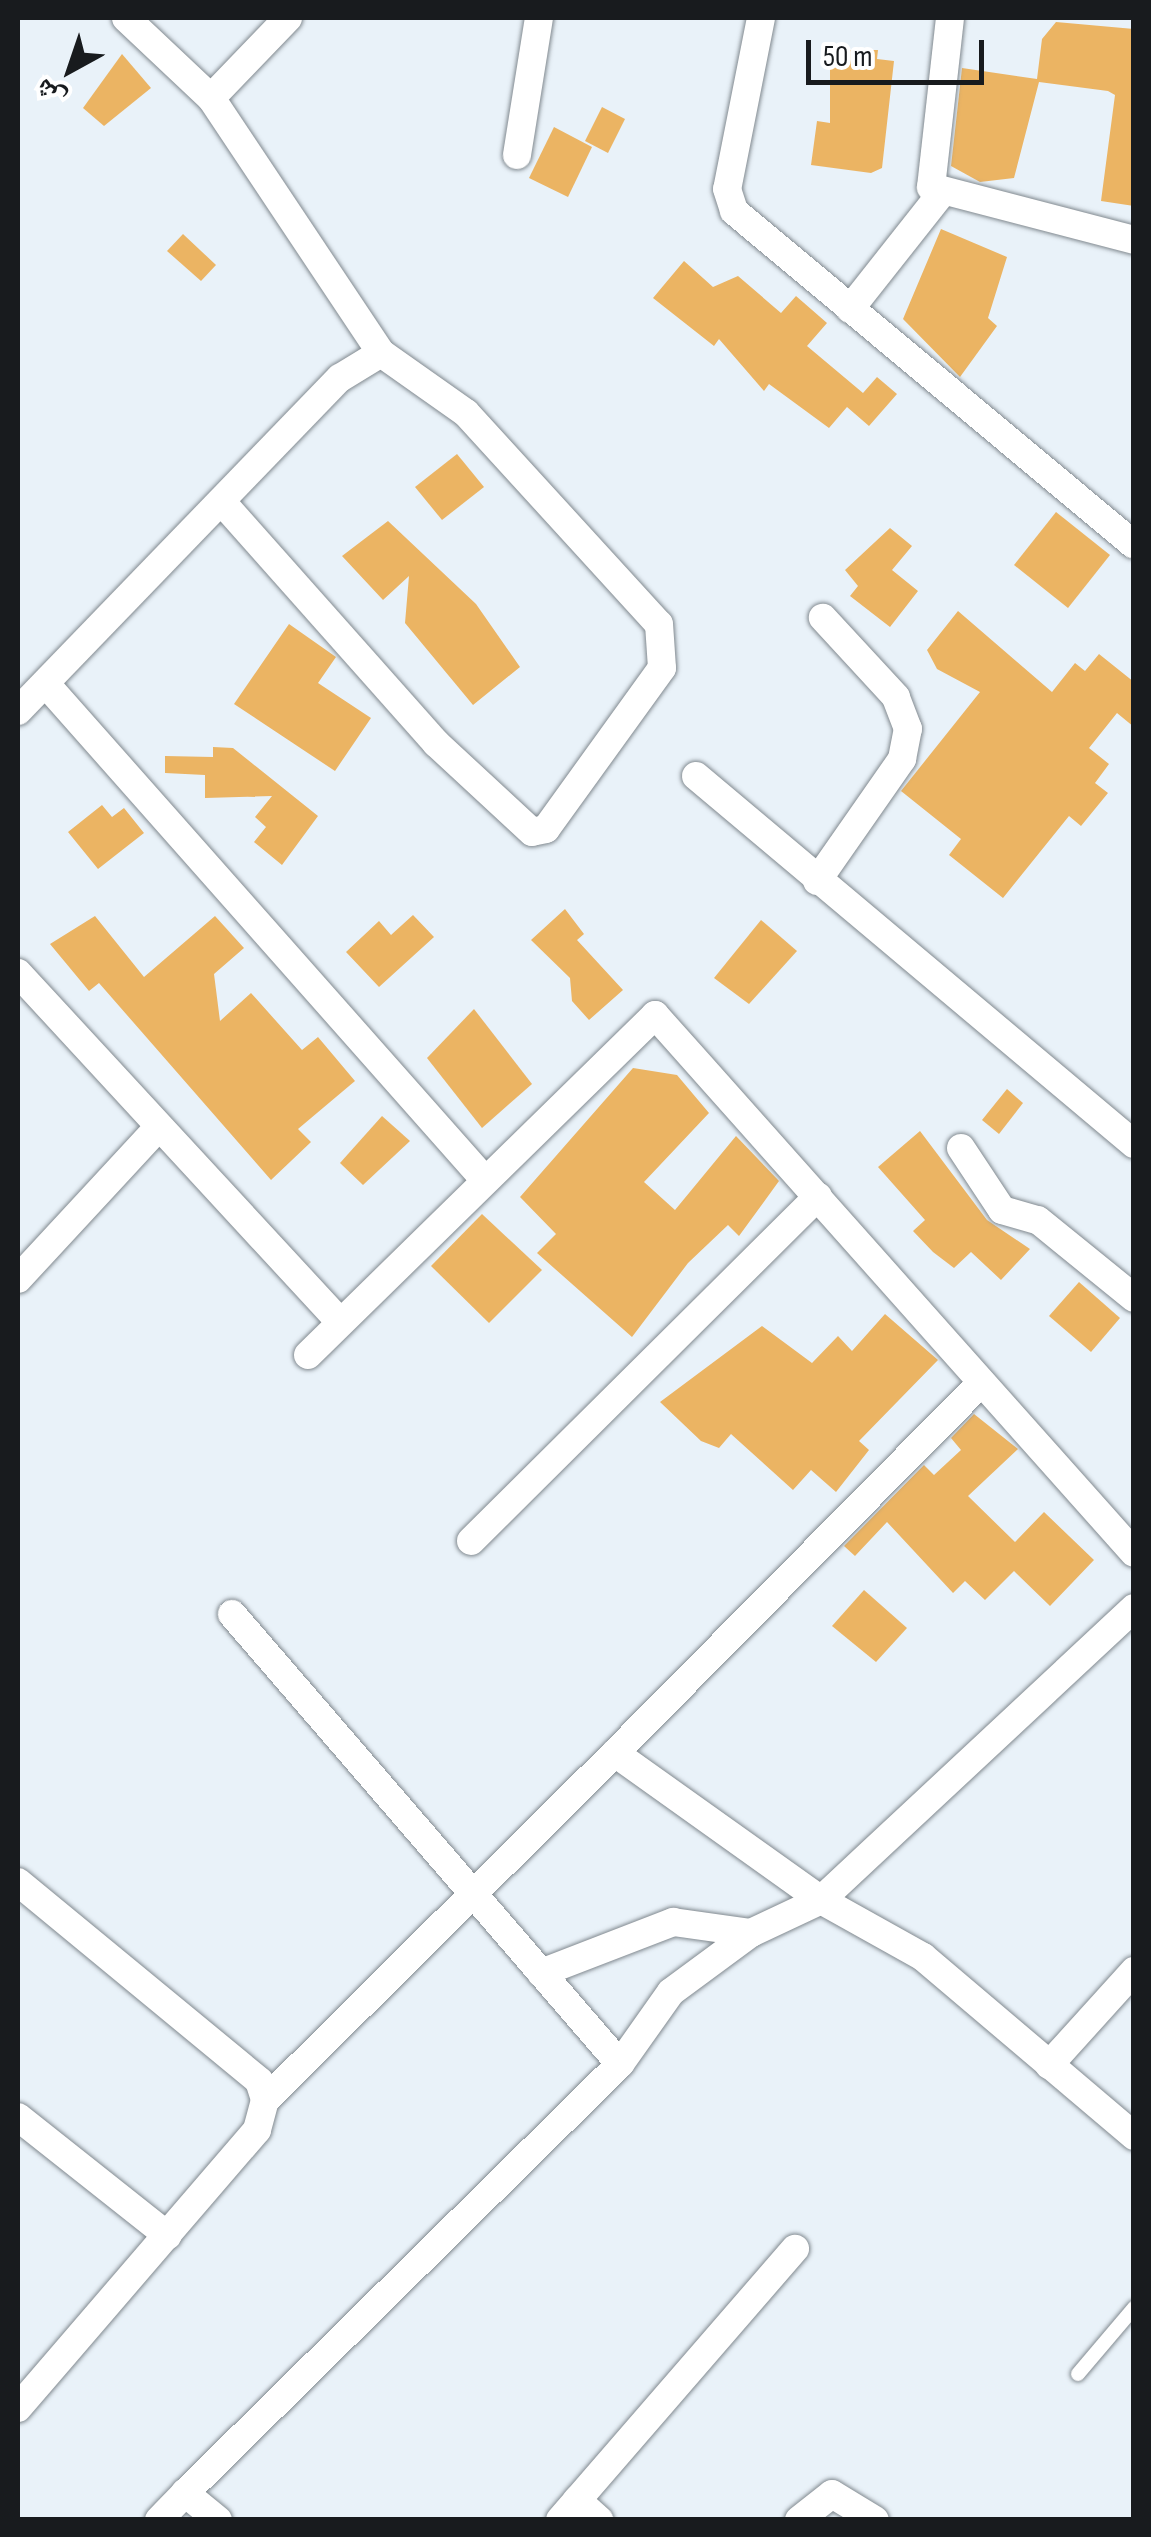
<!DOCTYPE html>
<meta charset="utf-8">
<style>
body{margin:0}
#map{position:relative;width:1151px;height:2537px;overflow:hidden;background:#e9f2f9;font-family:"Sofia Sans Condensed","Noto Naskh Arabic",sans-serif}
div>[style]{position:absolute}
.building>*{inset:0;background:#ebb463}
.roads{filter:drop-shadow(0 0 2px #81898f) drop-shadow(0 0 2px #81898f)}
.lane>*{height:14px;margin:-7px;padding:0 7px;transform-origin:7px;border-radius:7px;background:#fff}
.street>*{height:28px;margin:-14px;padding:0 14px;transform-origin:14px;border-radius:14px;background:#fff}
span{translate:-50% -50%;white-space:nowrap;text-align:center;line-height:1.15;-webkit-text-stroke:9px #fff;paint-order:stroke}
.frame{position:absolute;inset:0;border:20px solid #181b1e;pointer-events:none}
.north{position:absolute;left:20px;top:20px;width:100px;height:100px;-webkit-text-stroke:8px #fff;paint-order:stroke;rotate:220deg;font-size:28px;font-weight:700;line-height:40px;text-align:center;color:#181b1e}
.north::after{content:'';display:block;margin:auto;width:35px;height:45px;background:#181b1e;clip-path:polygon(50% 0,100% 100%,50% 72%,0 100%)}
.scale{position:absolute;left:806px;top:40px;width:178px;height:45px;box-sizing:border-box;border:5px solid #181b1e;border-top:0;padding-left:12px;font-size:30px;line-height:35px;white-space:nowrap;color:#181b1e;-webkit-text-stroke:8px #fff;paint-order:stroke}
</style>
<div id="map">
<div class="building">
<div style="clip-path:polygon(1056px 22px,1134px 29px,1134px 206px,1101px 201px,1115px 95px,1108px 91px,1039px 82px,1014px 178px,980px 182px,951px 166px,962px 68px,1037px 79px,1042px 39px)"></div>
<div style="clip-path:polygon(830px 50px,878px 50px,877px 59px,894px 61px,882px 168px,871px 173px,811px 165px,817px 121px,830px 123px)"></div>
<div style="clip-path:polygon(122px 54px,151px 88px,104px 126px,83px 108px)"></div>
<div style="clip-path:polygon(602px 107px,625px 119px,608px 153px,585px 141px)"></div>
<div style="clip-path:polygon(554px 127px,592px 147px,568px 197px,529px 178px)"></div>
<div style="clip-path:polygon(941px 229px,1007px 257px,988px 318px,997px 326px,960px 377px,903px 319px)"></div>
<div style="clip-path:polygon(183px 234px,216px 265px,201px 281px,167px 251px)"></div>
<div style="clip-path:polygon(684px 261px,713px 287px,738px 276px,781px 313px,796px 296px,827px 323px,807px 346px,863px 393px,877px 377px,897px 394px,869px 426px,847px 407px,829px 428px,769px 384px,764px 391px,719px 339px,714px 346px,653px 298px)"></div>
<div style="clip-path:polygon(457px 454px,484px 487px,442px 520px,415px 487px)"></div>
<div style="clip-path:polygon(1056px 512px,1110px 555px,1068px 608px,1014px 565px)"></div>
<div style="clip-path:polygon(388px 521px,476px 604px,520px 667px,473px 705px,405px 623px,409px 576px,383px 600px,342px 556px)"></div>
<div style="clip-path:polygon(890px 528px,912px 546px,892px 570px,918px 591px,890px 627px,850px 596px,858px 586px,845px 570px)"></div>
<div style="clip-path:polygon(958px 611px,1052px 692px,1075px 663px,1085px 671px,1099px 654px,1134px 682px,1134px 727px,1117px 713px,1089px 748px,1109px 764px,1095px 783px,1108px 793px,1081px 826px,1069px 816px,1003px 898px,949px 855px,961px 839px,901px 791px,980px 692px,937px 669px,927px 650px)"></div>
<div style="clip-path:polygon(289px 624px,336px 657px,318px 683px,371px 718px,335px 771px,234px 704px)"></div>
<div style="clip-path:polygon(213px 747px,233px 748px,318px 816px,282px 865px,254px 842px,266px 827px,255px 817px,272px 796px,205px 798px,205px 775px,165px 773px,165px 756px,213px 757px)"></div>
<div style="clip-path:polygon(102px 805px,112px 817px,124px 808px,144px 833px,98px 869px,68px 832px)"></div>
<div style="clip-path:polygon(565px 909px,584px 934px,577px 940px,623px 990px,589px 1020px,572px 1001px,570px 978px,531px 940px)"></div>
<div style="clip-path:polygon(413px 915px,434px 937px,379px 987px,346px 952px,379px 921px,391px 935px)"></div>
<div style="clip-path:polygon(95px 916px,144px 977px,215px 916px,244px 948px,214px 974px,220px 1021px,251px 993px,302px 1050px,318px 1037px,355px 1081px,298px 1129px,311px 1142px,271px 1180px,99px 983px,89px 991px,50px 944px)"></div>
<div style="clip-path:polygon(761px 920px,797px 951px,749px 1004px,714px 978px)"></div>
<div style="clip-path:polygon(474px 1009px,532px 1084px,482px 1128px,427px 1058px)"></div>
<div style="clip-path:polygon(633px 1068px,677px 1075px,709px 1113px,644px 1182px,675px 1210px,736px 1136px,779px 1181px,739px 1236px,728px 1225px,688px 1263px,632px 1337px,537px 1253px,556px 1234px,520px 1197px)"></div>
<div style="clip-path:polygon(1007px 1089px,1023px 1103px,999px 1134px,982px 1120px)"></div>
<div style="clip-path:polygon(382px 1116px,410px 1141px,363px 1185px,340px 1163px)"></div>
<div style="clip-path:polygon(920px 1131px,987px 1220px,1030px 1249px,1001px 1280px,971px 1252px,954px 1268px,933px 1252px,913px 1231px,925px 1220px,878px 1167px)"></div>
<div style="clip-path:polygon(482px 1214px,542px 1270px,489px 1323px,431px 1266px)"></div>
<div style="clip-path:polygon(1079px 1282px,1120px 1318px,1091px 1352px,1049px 1316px)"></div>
<div style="clip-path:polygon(885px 1314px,938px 1360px,859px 1441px,869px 1450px,836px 1492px,811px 1470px,793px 1490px,731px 1434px,719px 1448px,701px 1441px,660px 1402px,762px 1326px,812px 1363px,838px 1336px,852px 1351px)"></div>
<div style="clip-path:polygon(974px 1414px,1018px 1449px,968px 1496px,1015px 1542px,1044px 1512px,1094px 1560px,1050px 1606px,1014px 1571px,985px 1600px,965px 1581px,953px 1593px,887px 1522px,855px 1556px,844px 1546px,924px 1465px,934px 1475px,961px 1450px,951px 1438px)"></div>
<div style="clip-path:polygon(864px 1590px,907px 1628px,876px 1662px,832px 1626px)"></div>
</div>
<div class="roads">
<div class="lane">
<div style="left:1078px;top:2374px;width:87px;rotate:-49.7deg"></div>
</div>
<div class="street">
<div style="left:126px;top:18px;width:117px;rotate:43.3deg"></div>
<div style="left:211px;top:98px;width:111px;rotate:-46.1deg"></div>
<div style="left:761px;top:18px;width:174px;rotate:101.2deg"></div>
<div style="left:727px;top:189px;width:23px;rotate:72deg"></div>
<div style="left:734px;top:211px;width:520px;rotate:39.85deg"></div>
<div style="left:950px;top:18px;width:170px;rotate:96.4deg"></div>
<div style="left:931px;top:187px;width:210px;rotate:14.6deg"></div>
<div style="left:211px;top:98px;width:306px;rotate:56.3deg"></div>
<div style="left:517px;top:155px;width:139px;rotate:-80.9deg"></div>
<div style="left:850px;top:309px;width:145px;rotate:-51.7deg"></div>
<div style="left:46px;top:684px;width:660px;rotate:48.5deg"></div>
<div style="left:18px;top:711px;width:463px;rotate:-46deg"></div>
<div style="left:340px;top:378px;width:48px;rotate:-31.4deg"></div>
<div style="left:381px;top:353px;width:104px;rotate:35.2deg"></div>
<div style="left:466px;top:413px;width:286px;rotate:47.6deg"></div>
<div style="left:659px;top:624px;width:44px;rotate:86.1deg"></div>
<div style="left:662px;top:668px;width:198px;rotate:125.8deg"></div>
<div style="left:546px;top:829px;width:14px;rotate:168deg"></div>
<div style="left:532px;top:832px;width:131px;rotate:-137.2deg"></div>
<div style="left:436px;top:743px;width:318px;rotate:-131.6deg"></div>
<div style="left:696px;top:776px;width:572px;rotate:40.04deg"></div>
<div style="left:817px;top:881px;width:149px;rotate:-55.1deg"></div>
<div style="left:902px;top:759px;width:31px;rotate:-79deg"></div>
<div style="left:908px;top:729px;width:34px;rotate:-111deg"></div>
<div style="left:896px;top:697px;width:108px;rotate:-132.7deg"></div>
<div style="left:18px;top:973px;width:475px;rotate:47.3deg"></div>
<div style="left:961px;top:1148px;width:74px;rotate:56.5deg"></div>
<div style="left:1002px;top:1210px;width:37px;rotate:16deg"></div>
<div style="left:1038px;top:1220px;width:124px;rotate:39.1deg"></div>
<div style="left:18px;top:1279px;width:206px;rotate:-47.2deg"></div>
<div style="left:308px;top:1355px;width:486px;rotate:-44.4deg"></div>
<div style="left:655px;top:1015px;width:720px;rotate:48.32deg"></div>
<div style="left:471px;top:1541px;width:489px;rotate:-44.8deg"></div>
<div style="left:1134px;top:1608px;width:428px;rotate:137deg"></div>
<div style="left:821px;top:1900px;width:117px;rotate:29.2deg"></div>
<div style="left:923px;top:1957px;width:277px;rotate:40.3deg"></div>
<div style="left:232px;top:1614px;width:594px;rotate:49.23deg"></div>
<div style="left:615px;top:1753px;width:519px;rotate:-45.31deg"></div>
<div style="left:18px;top:1882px;width:313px;rotate:39.5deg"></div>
<div style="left:259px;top:2081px;width:20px;rotate:72deg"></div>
<div style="left:265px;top:2100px;width:31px;rotate:105deg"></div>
<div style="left:257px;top:2130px;width:367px;rotate:130.7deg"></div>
<div style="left:541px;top:1973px;width:142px;rotate:-21.1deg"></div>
<div style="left:673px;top:1922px;width:79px;rotate:8deg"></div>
<div style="left:1049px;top:2065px;width:127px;rotate:-47.9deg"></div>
<div style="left:18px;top:2117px;width:191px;rotate:38.4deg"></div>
<div style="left:577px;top:2500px;width:30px;rotate:42deg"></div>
<div style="left:159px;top:2520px;width:37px;rotate:-46deg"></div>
<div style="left:218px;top:2520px;width:43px;rotate:-140.7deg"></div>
<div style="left:185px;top:2493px;width:611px;rotate:-44.6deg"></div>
<div style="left:620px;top:2064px;width:88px;rotate:-54.7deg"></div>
<div style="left:671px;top:1992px;width:99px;rotate:-36.4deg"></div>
<div style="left:751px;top:1933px;width:77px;rotate:-25.2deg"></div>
<div style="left:821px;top:1900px;width:253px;rotate:-144.5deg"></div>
<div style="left:615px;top:1753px;width:493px;rotate:135.2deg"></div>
<div style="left:560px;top:2520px;width:359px;rotate:-49.1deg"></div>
<div style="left:799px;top:2520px;width:42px;rotate:-38.2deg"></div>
<div style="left:832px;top:2494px;width:50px;rotate:31.2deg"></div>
</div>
</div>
<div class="frame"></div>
<div class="north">ش</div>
<div class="scale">50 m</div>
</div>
